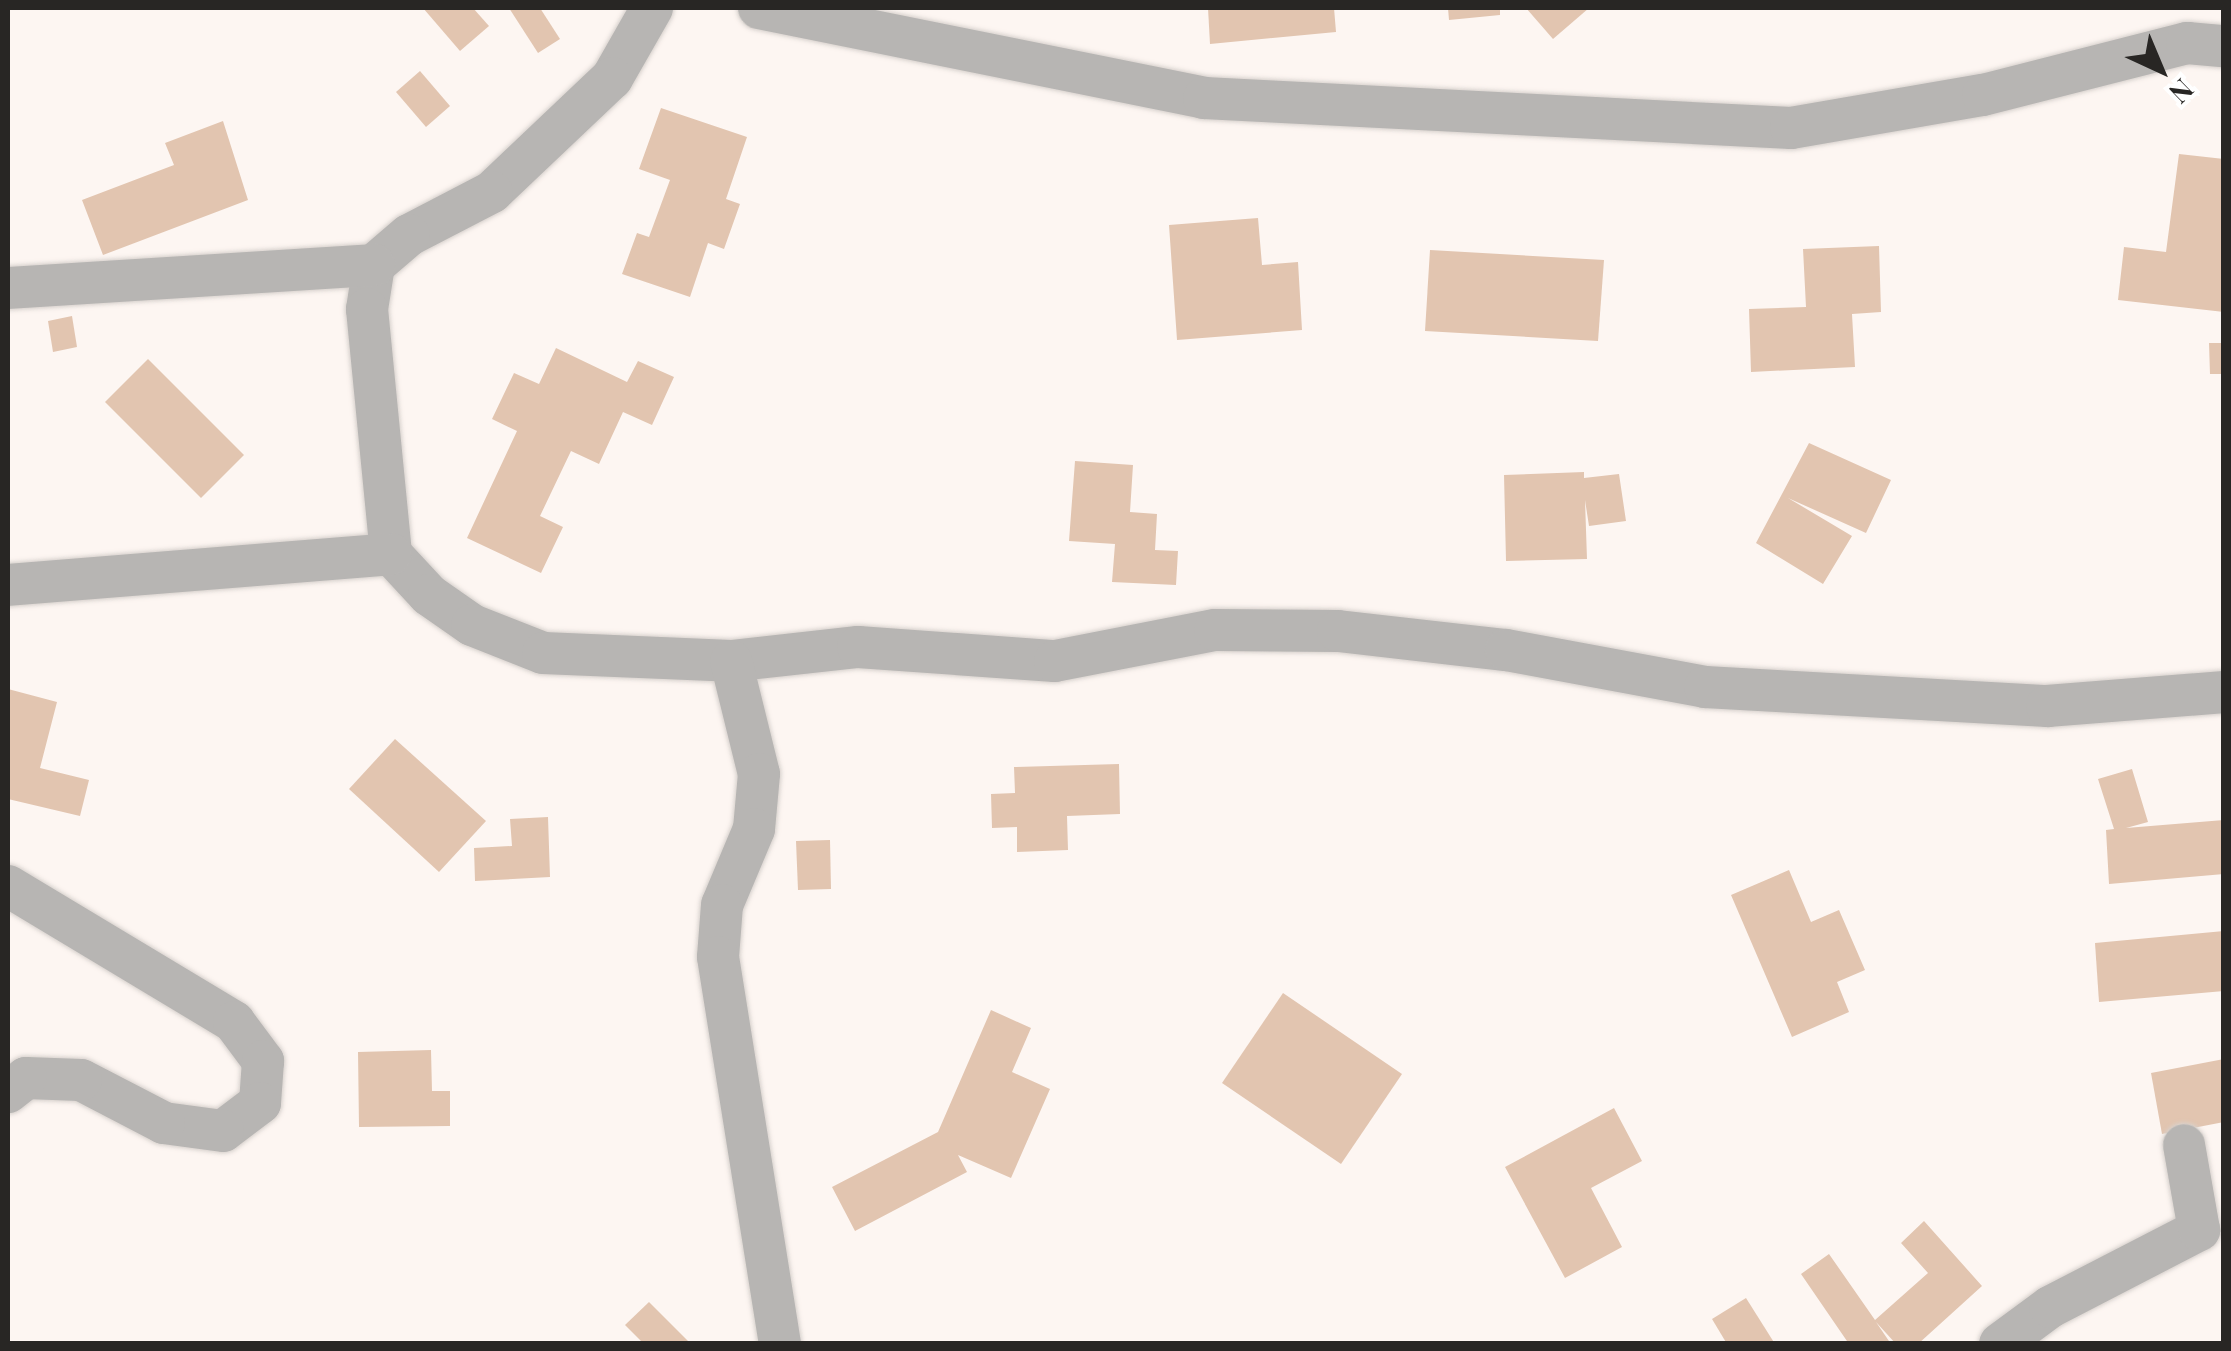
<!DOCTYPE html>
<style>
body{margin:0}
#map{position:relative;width:2231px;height:1351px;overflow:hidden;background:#fdf6f2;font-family:"Playfair Display",serif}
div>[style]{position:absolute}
.building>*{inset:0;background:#e2c5b0}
.roads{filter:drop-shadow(0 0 2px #d7d1cd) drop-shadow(0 0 2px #d7d1cd)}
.minor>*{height:42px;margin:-21px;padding:0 21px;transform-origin:21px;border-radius:21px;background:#b7b5b3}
span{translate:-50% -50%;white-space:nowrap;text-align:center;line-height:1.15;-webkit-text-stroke:8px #fff;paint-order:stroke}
.frame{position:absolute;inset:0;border:10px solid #282624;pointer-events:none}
.north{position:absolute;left:2111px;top:20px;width:100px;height:100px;-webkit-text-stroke:8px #fff;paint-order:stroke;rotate:136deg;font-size:28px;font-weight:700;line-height:40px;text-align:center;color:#282624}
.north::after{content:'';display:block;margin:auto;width:35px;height:45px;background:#282624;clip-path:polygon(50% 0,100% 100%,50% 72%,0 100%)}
</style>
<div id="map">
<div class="building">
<div style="clip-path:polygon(423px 8px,473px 8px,489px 26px,460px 51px)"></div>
<div style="clip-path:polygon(509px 8px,540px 8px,560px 39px,538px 53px)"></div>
<div style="clip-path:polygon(1208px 8px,1334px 8px,1336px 32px,1210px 44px)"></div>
<div style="clip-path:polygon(1448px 8px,1500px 8px,1500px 15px,1449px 20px)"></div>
<div style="clip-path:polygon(1526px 8px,1589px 8px,1553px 39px)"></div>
<div style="clip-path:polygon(420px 71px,450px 106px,426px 127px,396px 92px)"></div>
<div style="clip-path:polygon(661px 108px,747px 137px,726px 199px,740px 204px,724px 249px,708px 243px,690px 297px,622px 274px,637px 233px,649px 237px,670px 180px,639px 169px)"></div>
<div style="clip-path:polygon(223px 121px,248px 200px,103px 255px,82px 200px,174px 165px,165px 143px)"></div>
<div style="clip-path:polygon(2179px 154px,2224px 159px,2224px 312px,2118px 300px,2124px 247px,2166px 252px)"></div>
<div style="clip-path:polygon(1258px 218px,1262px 265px,1298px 262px,1302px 330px,1177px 340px,1169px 225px)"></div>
<div style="clip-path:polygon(1879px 246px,1881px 312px,1852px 314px,1855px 367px,1751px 372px,1749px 309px,1806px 307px,1803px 249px)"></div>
<div style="clip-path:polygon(1430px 250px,1604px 260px,1598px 341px,1425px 331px)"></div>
<div style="clip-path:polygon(72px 316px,77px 347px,53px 352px,48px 321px)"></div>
<div style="clip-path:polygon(2209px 343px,2224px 343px,2224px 374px,2210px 374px)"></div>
<div style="clip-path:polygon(556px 348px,627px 382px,638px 361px,674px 377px,652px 425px,623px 412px,599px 464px,571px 451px,540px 516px,563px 527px,541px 573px,467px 538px,517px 431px,492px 419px,514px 373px,539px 384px)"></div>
<div style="clip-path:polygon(148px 359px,244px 455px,201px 498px,105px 402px)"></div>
<div style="clip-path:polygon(1809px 443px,1891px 480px,1866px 533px,1788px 498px,1852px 536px,1823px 584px,1756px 543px)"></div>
<div style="clip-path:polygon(1075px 461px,1133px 465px,1130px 512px,1157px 514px,1155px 550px,1178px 551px,1176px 585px,1112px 582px,1115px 544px,1069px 541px)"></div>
<div style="clip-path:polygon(1584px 472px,1584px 478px,1619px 474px,1626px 521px,1589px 526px,1585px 500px,1587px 559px,1506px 561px,1504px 475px)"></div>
<div style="clip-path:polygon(8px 689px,57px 702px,40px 768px,89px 780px,80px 816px,8px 799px)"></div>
<div style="clip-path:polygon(395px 739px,486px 821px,439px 872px,349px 789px)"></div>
<div style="clip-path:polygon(1119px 764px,1120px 814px,1067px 816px,1068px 850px,1017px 852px,1017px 827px,992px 828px,991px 794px,1015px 793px,1014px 767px)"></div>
<div style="clip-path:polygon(2132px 769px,2148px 822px,2126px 828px,2224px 820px,2224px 874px,2109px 884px,2106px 830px,2114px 829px,2098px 779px)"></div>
<div style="clip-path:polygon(548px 817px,550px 877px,475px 881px,474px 848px,512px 846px,510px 819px)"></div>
<div style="clip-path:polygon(830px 840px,831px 889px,798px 890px,796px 841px)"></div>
<div style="clip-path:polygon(1789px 870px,1811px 922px,1839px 910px,1865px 970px,1837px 982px,1849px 1012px,1792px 1037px,1731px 895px)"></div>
<div style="clip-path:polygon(2224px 931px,2224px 991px,2099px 1002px,2095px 943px)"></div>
<div style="clip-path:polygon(1283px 993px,1402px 1074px,1341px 1164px,1222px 1083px)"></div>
<div style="clip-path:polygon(991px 1010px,1031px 1028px,1012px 1072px,1050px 1089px,1011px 1178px,958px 1155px,967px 1172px,855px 1231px,832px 1187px,938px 1132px)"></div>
<div style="clip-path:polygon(431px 1050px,432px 1091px,450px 1091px,450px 1126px,359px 1127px,358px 1052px)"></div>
<div style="clip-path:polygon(2224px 1059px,2224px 1122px,2162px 1134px,2151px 1073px)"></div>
<div style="clip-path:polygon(1614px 1108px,1642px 1161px,1591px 1188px,1622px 1247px,1565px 1278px,1505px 1167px)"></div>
<div style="clip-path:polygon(1924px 1221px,1982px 1286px,1918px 1344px,1896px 1344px,1876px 1322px,1891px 1344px,1849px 1344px,1801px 1274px,1829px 1254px,1875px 1320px,1928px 1273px,1901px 1243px)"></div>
<div style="clip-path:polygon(1746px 1298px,1775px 1344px,1727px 1344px,1712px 1319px)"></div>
<div style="clip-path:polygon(649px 1302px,691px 1344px,644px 1344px,625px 1325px)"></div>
</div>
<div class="roads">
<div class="minor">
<div style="left:652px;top:8px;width:81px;rotate:119.7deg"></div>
<div style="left:612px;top:78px;width:166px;rotate:136.5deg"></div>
<div style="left:492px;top:192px;width:93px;rotate:152.6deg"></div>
<div style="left:409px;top:235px;width:46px;rotate:139.4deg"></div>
<div style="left:374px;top:265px;width:45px;rotate:99deg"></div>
<div style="left:367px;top:309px;width:246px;rotate:84.4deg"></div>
<div style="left:391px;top:554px;width:56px;rotate:47.2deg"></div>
<div style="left:429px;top:595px;width:52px;rotate:34.9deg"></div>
<div style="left:472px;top:625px;width:76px;rotate:21.5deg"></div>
<div style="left:543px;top:653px;width:188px;rotate:2.4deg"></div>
<div style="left:731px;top:661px;width:128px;rotate:-6.3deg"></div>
<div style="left:858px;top:647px;width:197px;rotate:4.1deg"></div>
<div style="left:1055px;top:661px;width:163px;rotate:-11deg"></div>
<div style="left:1215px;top:630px;width:123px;rotate:0.5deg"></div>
<div style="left:1338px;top:631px;width:169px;rotate:6.5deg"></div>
<div style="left:1506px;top:650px;width:202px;rotate:10.5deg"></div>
<div style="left:1705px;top:687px;width:343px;rotate:3.2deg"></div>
<div style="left:2047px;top:706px;width:178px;rotate:-4.5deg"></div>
<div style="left:759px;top:8px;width:454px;rotate:11.4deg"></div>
<div style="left:1204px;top:98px;width:588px;rotate:2.93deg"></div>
<div style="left:1791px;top:128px;width:195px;rotate:-9.8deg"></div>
<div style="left:1983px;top:95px;width:211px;rotate:-14.3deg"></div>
<div style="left:2187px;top:43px;width:37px;rotate:5deg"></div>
<div style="left:8px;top:288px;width:367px;rotate:-3.6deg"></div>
<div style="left:8px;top:585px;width:384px;rotate:-4.6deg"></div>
<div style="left:731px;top:661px;width:116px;rotate:76.1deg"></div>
<div style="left:759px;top:774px;width:55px;rotate:95.2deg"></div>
<div style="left:754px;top:829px;width:82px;rotate:112.8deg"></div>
<div style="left:722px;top:905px;width:52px;rotate:94.4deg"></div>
<div style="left:718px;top:957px;width:392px;rotate:80.9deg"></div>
<div style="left:8px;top:886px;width:264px;rotate:31deg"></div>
<div style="left:234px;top:1022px;width:49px;rotate:53.4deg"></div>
<div style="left:263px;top:1061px;width:42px;rotate:94.1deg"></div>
<div style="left:260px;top:1103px;width:46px;rotate:142.9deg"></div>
<div style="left:223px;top:1131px;width:60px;rotate:-172.3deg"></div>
<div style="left:164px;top:1123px;width:93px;rotate:-152.6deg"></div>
<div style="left:81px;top:1080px;width:55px;rotate:-177.9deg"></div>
<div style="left:26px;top:1078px;width:23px;rotate:142deg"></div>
<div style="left:2000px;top:1344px;width:62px;rotate:-36.5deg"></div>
<div style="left:2050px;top:1307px;width:168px;rotate:-27.3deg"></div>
<div style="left:2199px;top:1230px;width:86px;rotate:-100deg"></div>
</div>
</div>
<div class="frame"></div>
<div class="north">N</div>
</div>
